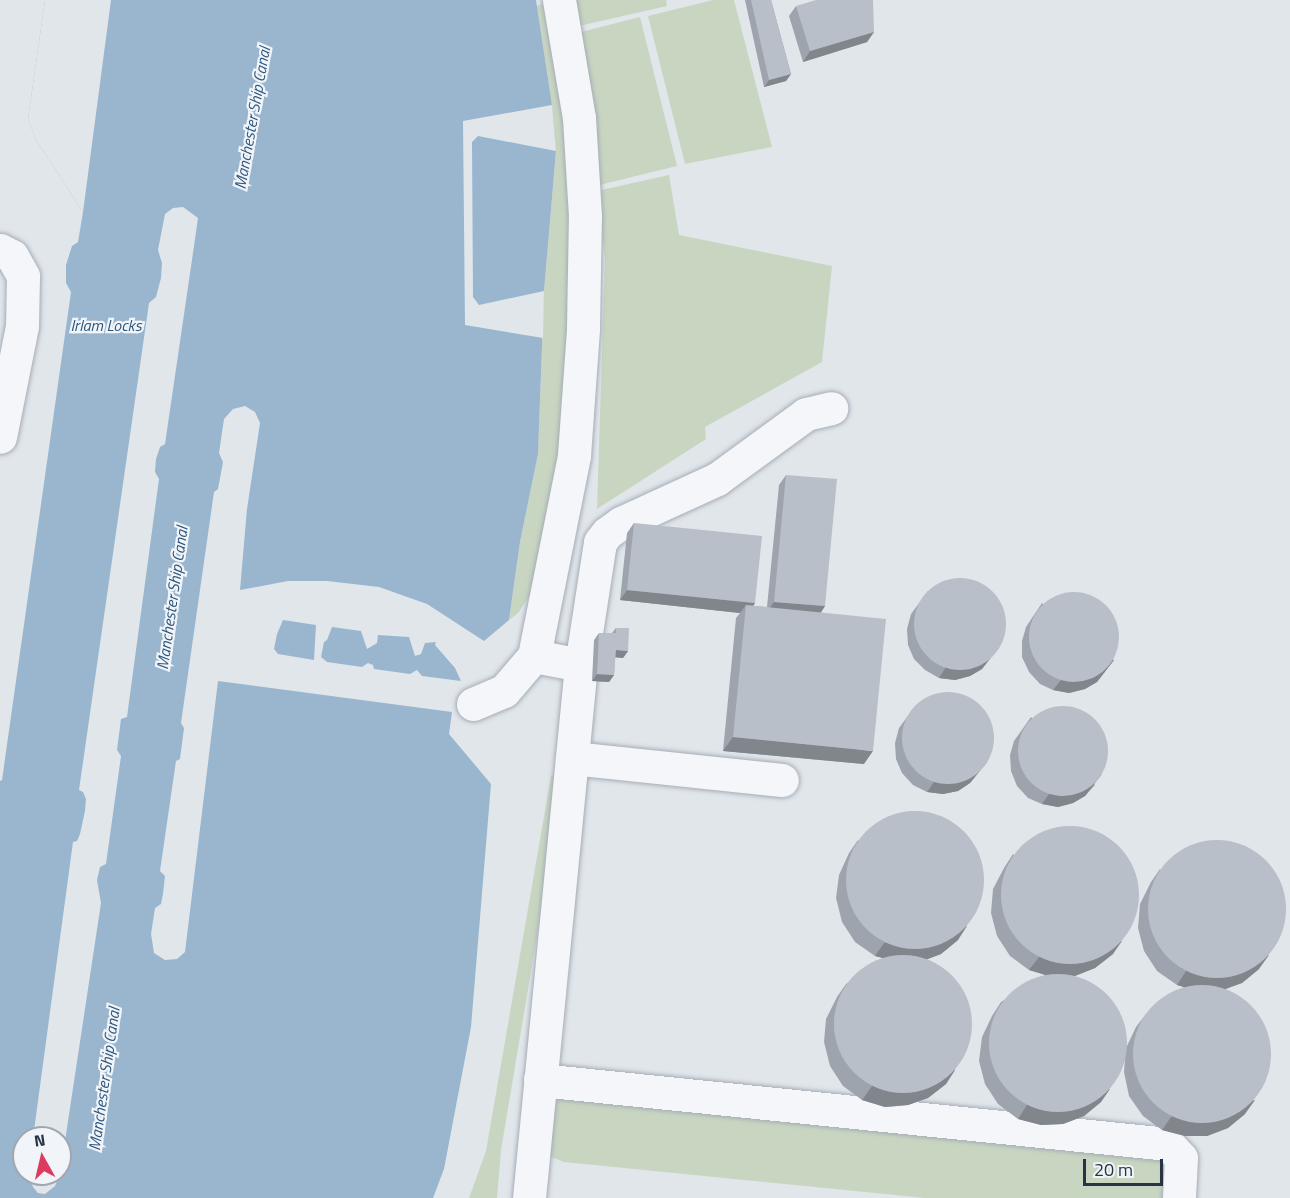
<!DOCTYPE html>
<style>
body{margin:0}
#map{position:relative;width:1290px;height:1198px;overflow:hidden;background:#e1e6eb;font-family:"Titillium Web",sans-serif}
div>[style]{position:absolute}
.green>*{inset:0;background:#c8d6c1}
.water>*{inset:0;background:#99b6ce}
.pier>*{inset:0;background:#e1e6eb}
.roads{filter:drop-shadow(0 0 2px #a6adb6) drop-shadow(0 0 2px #a6adb6)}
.minor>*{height:33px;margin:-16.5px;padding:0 16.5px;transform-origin:16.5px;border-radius:16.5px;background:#f4f6f9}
.wall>*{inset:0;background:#9ea4ad}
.shaded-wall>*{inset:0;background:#81868d}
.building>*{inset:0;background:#b8bfc9}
.round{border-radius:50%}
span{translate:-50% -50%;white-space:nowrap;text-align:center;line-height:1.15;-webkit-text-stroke:4.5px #f1f4f8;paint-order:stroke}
.water-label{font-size:16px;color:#2d567d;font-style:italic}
.north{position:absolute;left:12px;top:1126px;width:60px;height:60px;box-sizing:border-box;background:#f1f4f8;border:2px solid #a1a7b0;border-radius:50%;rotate:352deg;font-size:16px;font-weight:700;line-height:24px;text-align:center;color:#283445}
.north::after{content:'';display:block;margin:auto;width:21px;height:27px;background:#db3b5d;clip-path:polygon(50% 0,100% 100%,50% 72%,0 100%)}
.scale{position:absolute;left:1083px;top:1159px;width:80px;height:27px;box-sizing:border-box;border:3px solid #283445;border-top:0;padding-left:8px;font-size:18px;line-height:21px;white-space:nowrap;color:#283445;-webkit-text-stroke:4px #f1f4f8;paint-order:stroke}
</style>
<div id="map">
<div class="green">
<div style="clip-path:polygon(574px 0,666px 0,667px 6px,579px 26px)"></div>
<div style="clip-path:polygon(713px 0,734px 0,772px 147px,685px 164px,648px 16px)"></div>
<div style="clip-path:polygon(549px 1px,570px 160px,565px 448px,531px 594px,518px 613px,509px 620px,520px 542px,538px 454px,544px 291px,556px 151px,552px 105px,537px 6px)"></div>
<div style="clip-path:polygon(640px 17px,677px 166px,595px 186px,577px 33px)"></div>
<div style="clip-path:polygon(669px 175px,679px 235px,832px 266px,822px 362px,705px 427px,706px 439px,597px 509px,605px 259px,597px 191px)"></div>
<div style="clip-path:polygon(565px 769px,501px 1150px,497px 1198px,469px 1198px,486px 1151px,551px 776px)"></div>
<div style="clip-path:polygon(551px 1095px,1163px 1150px,1173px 1198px,925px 1198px,564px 1162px,549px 1156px)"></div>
</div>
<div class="water">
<div style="clip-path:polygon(evenodd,45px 0,536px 0,552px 105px,556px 151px,544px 291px,538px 454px,520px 542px,509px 620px,484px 641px,427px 604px,379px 587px,327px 581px,288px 581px,240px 590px,247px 509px,260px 423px,255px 412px,245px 406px,233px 409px,224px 419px,219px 453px,223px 462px,218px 489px,214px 492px,181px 723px,184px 728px,180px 759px,176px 761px,160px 871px,165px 876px,163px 894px,161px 904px,155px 908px,151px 934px,154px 953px,165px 960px,177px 959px,185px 952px,218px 681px,452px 712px,449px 734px,491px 784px,471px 1027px,444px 1169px,433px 1198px,0 1198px,0 781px,2px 780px,71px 292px,66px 283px,66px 265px,72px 246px,78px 242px,83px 212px,36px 140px,28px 119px,45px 0,183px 207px,198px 218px,194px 246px,165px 444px,160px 447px,156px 459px,155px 472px,159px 479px,127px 717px,121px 719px,117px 750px,121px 756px,106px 864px,100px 867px,97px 880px,101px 903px,60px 1174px,55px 1186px,45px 1194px,38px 1193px,33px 1187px,28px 1174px,24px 1174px,24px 1138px,33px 1138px,73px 842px,77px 841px,80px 834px,85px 811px,86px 799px,83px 792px,79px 790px,149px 303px,156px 297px,161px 278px,162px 263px,158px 250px,165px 214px,173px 208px,183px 207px)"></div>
<div style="clip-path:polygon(283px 620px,316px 625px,314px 660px,278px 654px,274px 649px,277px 634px)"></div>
<div style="clip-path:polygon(332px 627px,361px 631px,367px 649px,377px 643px,378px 635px,409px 637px,415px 656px,421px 654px,425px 643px,436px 642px,435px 645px,455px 668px,461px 681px,422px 676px,417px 670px,410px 674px,374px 669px,373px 665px,368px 663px,362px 667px,327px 662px,321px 657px,324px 642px,327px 640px)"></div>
</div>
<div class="pier">
<div style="clip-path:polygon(45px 0,111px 0,83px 212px,36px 140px,28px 119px)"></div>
<div style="clip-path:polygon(552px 105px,556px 151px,478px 136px,472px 142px,473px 297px,479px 305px,544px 291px,543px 338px,465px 325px,463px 121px)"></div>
</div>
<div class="roads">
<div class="minor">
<div style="left:0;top:250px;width:13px;rotate:27deg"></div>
<div style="left:12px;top:256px;width:23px;rotate:61deg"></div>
<div style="left:23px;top:276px;width:50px;rotate:91.1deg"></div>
<div style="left:22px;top:326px;width:113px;rotate:101.2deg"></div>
<div style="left:581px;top:665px;width:124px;rotate:-81.2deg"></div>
<div style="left:600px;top:542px;width:11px;rotate:-52deg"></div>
<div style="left:607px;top:533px;width:17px;rotate:-36deg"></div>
<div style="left:621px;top:523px;width:106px;rotate:-24.6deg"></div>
<div style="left:717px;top:479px;width:110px;rotate:-36.1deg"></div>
<div style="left:806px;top:414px;width:26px;rotate:-13deg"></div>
<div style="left:473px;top:704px;width:34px;rotate:-23deg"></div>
<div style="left:504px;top:691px;width:46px;rotate:-49.4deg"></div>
<div style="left:534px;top:656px;width:205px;rotate:-78.7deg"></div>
<div style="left:574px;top:455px;width:127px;rotate:-85.9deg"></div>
<div style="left:583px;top:328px;width:112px;rotate:-89deg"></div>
<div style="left:585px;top:216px;width:98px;rotate:-93.5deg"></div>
<div style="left:579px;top:118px;width:120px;rotate:-99.6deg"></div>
<div style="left:572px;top:758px;width:211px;rotate:6deg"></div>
<div style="left:540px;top:1080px;width:631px;rotate:5.82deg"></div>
<div style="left:1168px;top:1144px;width:19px;rotate:47deg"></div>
<div style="left:1181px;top:1158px;width:40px;rotate:92.9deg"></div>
<div style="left:529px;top:1198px;width:536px;rotate:-84.43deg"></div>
<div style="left:581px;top:665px;width:48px;rotate:-169.2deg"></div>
</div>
</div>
<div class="wall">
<div style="clip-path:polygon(745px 0,771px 0,791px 74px,786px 81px,764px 87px)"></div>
<div style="clip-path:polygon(796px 6px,874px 32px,867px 42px,803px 62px,789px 16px)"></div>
<div style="clip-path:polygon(786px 475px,825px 606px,821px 612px,864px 764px,723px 751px,736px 618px,740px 613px,620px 600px,627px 533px,634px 523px,755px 603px,753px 606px,767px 607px,779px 485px)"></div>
<div style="clip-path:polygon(928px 591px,999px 647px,982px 669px,970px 676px,955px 680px,939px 678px,925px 670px,914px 659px,908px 645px,907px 629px,911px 614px)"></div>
<div style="clip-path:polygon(1042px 603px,1114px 660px,1097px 682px,1085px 689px,1069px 693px,1053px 690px,1040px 684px,1029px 672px,1022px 657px,1022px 641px,1026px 627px)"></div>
<div style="clip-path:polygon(616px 628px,628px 651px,623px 658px,615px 657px,614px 675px,609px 682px,592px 681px,594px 640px,599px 633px,612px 633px)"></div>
<div style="clip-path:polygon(916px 705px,987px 762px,970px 783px,958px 791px,943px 794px,927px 792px,913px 785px,902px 773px,896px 759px,895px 743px,899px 728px)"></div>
<div style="clip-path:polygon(1031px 717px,1095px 785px,1085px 796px,1073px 803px,1058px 807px,1042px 804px,1028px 798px,1017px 786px,1011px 771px,1010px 755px,1014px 741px)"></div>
<div style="clip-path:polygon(858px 840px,958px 940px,941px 954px,927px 959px,955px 1070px,946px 1084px,928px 1098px,908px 1105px,885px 1107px,862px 1100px,843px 1086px,830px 1066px,824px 1042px,826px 1019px,837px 997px,846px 984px,883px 958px,875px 956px,855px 942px,842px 922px,836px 898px,839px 875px,849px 853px)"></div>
<div style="clip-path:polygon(1013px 854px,1113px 954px,1095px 968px,1074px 976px,1127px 1046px,1136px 1027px,1146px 1014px,1184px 987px,1177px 985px,1157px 971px,1144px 951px,1138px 928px,1140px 904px,1151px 882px,1160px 869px,1259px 969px,1242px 983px,1226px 989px,1245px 1114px,1228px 1128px,1207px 1136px,1185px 1136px,1162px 1130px,1143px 1116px,1129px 1096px,1124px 1072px,1125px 1059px,1101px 1102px,1084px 1116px,1063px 1124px,1041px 1125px,1018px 1119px,998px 1104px,985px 1084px,979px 1061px,982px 1037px,992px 1016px,1001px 1002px,1045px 975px,1029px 970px,1010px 956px,997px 936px,991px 913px,993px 889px,1004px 868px)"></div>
</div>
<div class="shaded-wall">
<div style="clip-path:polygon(874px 32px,867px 42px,803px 62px,810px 51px)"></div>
<div style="clip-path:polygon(791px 74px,786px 81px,764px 87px,769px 80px)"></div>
<div style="clip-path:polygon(627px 590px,755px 603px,748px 614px,746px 605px,740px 613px,620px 600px)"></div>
<div style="clip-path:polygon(774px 602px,825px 606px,818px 617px,767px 612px)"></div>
<div style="clip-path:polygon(999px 647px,982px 669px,970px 676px,955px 680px,939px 678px,946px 667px)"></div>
<div style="clip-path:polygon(616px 650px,628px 651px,623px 658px,611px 657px)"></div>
<div style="clip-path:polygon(1114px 660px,1097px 682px,1085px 689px,1069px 693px,1053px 690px,1061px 680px)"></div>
<div style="clip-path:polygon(597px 674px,614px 675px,609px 682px,592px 681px)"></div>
<div style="clip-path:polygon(733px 737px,873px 751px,864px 764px,723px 751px)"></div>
<div style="clip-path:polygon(987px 762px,970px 783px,958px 791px,943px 794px,927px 792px,934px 782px)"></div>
<div style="clip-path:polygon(1102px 774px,1085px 796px,1073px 803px,1058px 807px,1042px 804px,1049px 794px)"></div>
<div style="clip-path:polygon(967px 926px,958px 940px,941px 954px,920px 962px,898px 962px,875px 956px,884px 943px)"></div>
<div style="clip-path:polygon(1122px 941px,1113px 954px,1095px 968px,1075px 976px,1053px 977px,1029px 970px,1039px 957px)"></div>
<div style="clip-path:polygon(1269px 955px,1259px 969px,1242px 983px,1222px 990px,1200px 992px,1177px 985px,1186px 971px)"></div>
<div style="clip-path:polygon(955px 1070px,946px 1084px,928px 1098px,908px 1105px,885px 1107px,862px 1100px,872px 1086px)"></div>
<div style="clip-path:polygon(1110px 1089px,1101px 1102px,1084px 1116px,1063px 1124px,1041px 1125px,1018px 1119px,1027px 1105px)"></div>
<div style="clip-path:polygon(1255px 1100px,1245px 1114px,1228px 1128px,1207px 1136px,1185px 1136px,1162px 1130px,1171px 1117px)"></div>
</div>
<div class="building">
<div style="clip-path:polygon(751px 0,771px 0,791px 74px,769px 80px)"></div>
<div style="clip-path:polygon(816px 0,873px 0,874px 32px,810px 51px,796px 6px)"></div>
<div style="clip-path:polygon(786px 475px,837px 479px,825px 606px,774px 602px)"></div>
<div style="clip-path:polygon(634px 523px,762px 536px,755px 603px,627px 590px)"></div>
<div class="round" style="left:914px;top:578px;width:92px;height:92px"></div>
<div class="round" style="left:1029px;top:592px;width:90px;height:90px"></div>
<div style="clip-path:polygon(746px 605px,886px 619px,873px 751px,733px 737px)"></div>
<div style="clip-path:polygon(616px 628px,629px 628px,628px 651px,616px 650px,614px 675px,597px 674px,599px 633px,616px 633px)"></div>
<div class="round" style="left:902px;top:692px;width:92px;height:92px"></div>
<div class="round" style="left:1018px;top:706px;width:90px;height:90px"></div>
<div class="round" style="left:846px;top:811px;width:138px;height:138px"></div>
<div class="round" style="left:1001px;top:826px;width:138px;height:138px"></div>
<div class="round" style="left:1148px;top:840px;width:138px;height:138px"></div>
<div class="round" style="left:834px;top:955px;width:138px;height:138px"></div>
<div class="round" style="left:989px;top:974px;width:138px;height:138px"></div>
<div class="round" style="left:1133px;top:985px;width:138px;height:138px"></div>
</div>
<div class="water-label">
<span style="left:252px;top:118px;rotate:-80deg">Manchester Ship Canal</span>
<span style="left:106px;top:325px">Irlam Locks</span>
<span style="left:172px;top:598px;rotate:-82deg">Manchester Ship Canal</span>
<span style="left:104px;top:1079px;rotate:-82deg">Manchester Ship Canal</span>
</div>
<div class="north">N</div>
<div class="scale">20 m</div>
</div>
